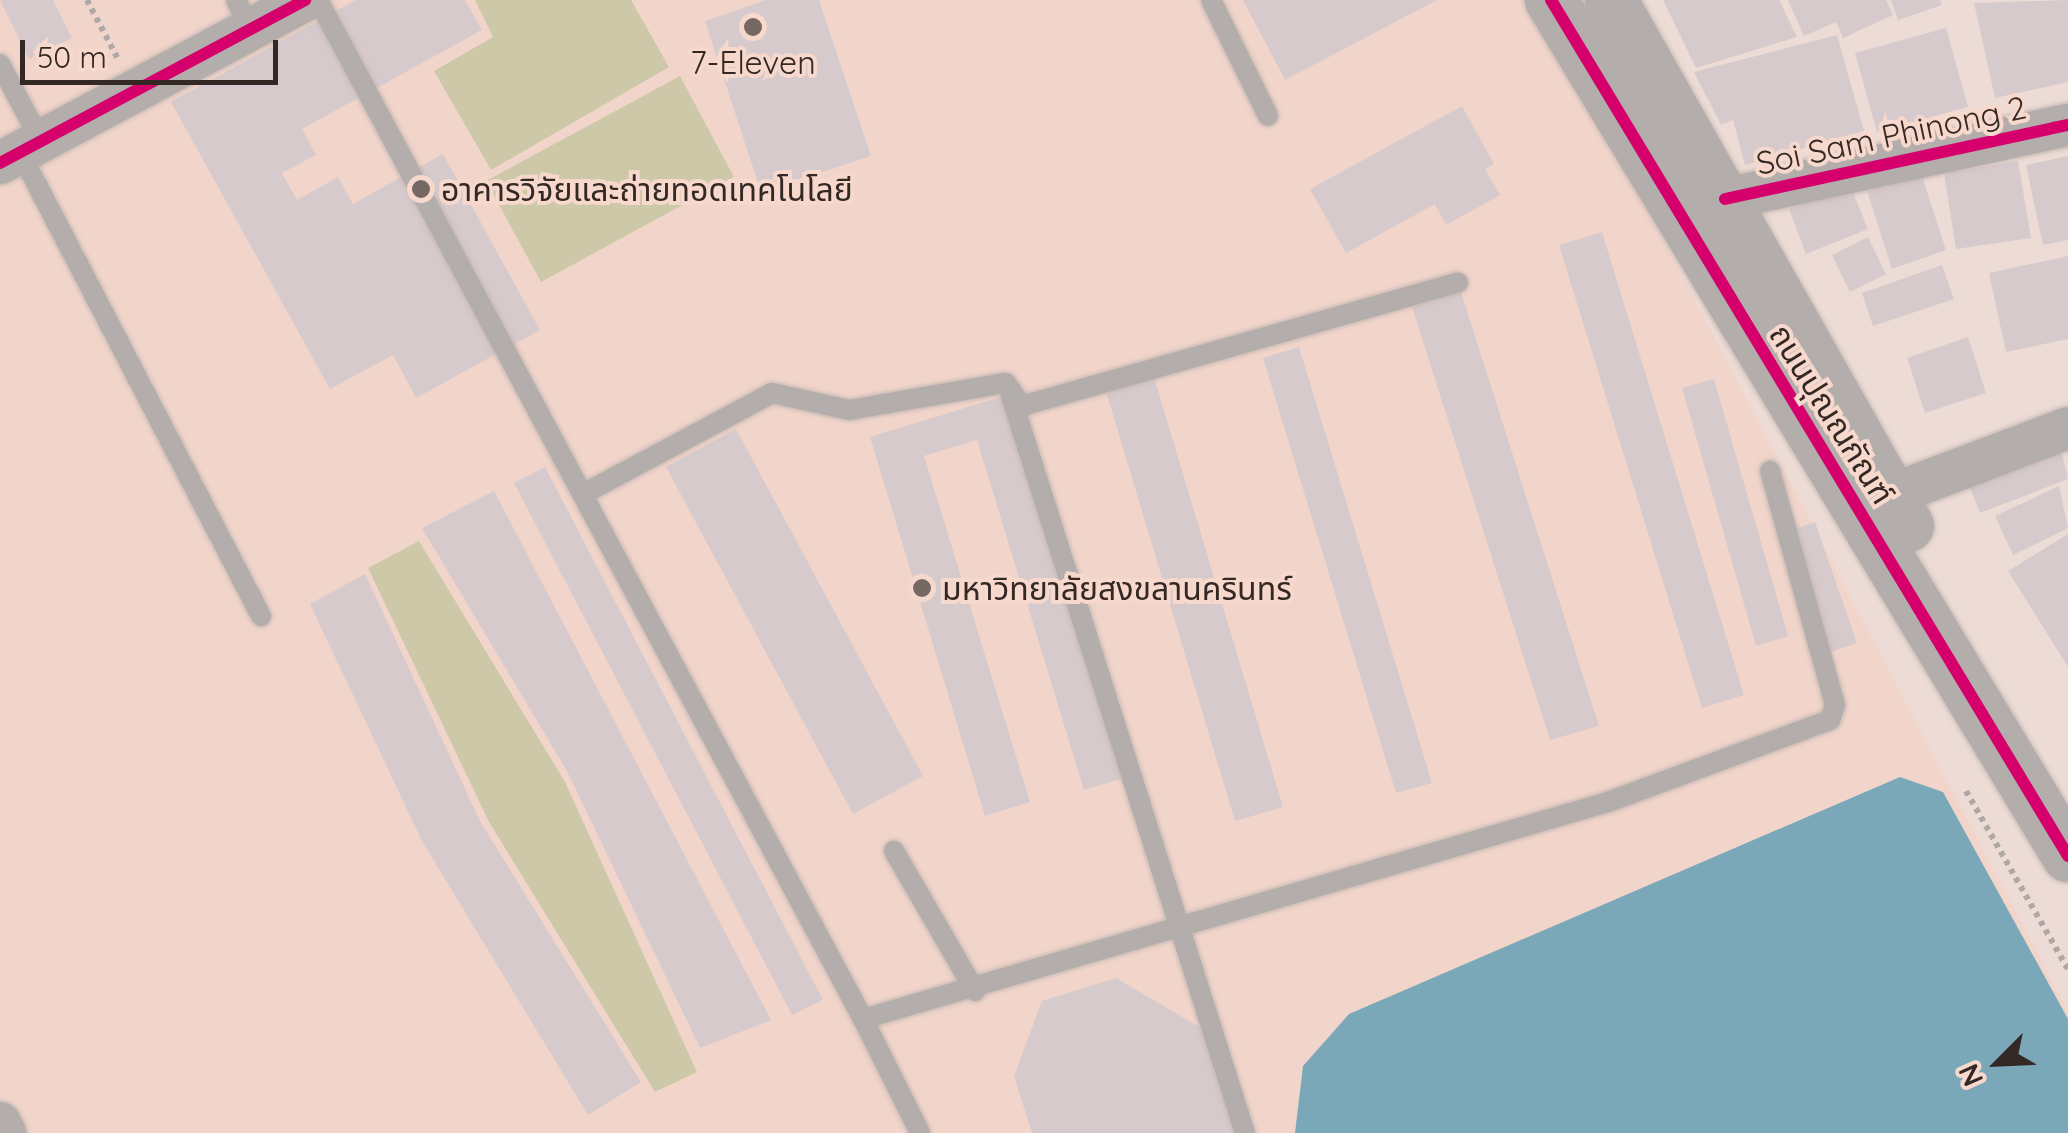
<!DOCTYPE html>
<meta charset="utf-8">
<style>
body{margin:0}
#map{position:relative;width:2068px;height:1133px;overflow:hidden;background:#eddcd6;font-family:Quicksand,"Noto Sans Thai",sans-serif}
div>[style]{position:absolute}
.built>*{inset:0;background:#f2d5ca}
.green>*{inset:0;background:#cdc9a8}
.water>*{inset:0;background:#7ba8b9}
.building>*{inset:0;background:#d6cacc}
.path>*{height:6px;margin-top:-3px;transform-origin:0;background:repeating-linear-gradient(90deg,#b0a8a6 0 5px,transparent 0 10px)}
.roads{filter:drop-shadow(0 0 2px #c6b9b4) drop-shadow(0 0 2px #c6b9b4)}
.service>*{height:20px;margin:-10px;padding:0 10px;transform-origin:10px;border-radius:10px;background:#b3adac}
.minor>*{height:42px;margin:-21px;padding:0 21px;transform-origin:21px;border-radius:21px;background:#b3adac}
.tertiary>*{height:52px;margin:-26px;padding:0 26px;transform-origin:26px;border-radius:26px;background:#b3adac}
.cycleway>*{height:12px;margin:-6px;padding:0 6px;transform-origin:6px;border-radius:6px;background:#d6006c}
.dots>*{width:28px;height:28px;translate:-50% -50%;box-sizing:border-box;border:5px solid #f7d8cc;border-radius:50%}
span{translate:-50% -50%;white-space:nowrap;text-align:center;line-height:1.15;-webkit-text-stroke:8px #f7d8cc;paint-order:stroke}
.poi-label{font-size:32px;color:#342824}
.left{translate:0 -50%;text-align:left}
.street-label{font-size:32px;color:#342824}
.north{position:absolute;left:1948px;top:1013px;width:100px;height:100px;-webkit-text-stroke:8px #f7d8cc;paint-order:stroke;rotate:246deg;font-size:28px;font-weight:700;line-height:40px;text-align:center;color:#342824}
.north::after{content:'';display:block;margin:auto;width:35px;height:45px;background:#342824;clip-path:polygon(50% 0,100% 100%,50% 72%,0 100%)}
.scale{position:absolute;left:20px;top:40px;width:258px;height:45px;box-sizing:border-box;border:5px solid #342824;border-top:0;padding-left:12px;font-size:30px;line-height:35px;white-space:nowrap;color:#342824;-webkit-text-stroke:8px #f7d8cc;paint-order:stroke}
</style>
<div id="map">
<div class="built">
<div style="clip-path:polygon(0 0,1537px 0,2068px 1011px,2068px 1133px,0 1133px)"></div>
</div>
<div class="green">
<div style="clip-path:polygon(475px 0,631px 0,669px 67px,491px 170px,434px 71px,493px 37px)"></div>
<div style="clip-path:polygon(680px 76px,734px 177px,541px 282px,486px 181px)"></div>
<div style="clip-path:polygon(419px 541px,565px 782px,697px 1072px,655px 1092px,489px 822px,368px 568px)"></div>
</div>
<div class="water">
<div style="clip-path:polygon(1900px 777px,1943px 792px,2068px 1019px,2068px 1133px,1295px 1133px,1303px 1066px,1349px 1014px)"></div>
</div>
<div class="building">
<div style="clip-path:polygon(0 0,53px 0,72px 38px,29px 59px)"></div>
<div style="clip-path:polygon(356px 0,465px 0,482px 30px,302px 129px,316px 155px,282px 173px,297px 200px,338px 177px,353px 204px,443px 154px,540px 330px,416px 398px,393px 355px,330px 389px,171px 102px)"></div>
<div style="clip-path:polygon(766px 0,819px 0,871px 156px,761px 192px,705px 21px)"></div>
<div style="clip-path:polygon(1243px 0,1437px 0,1285px 80px)"></div>
<div style="clip-path:polygon(1663px 0,1779px 0,1797px 37px,1696px 68px)"></div>
<div style="clip-path:polygon(1788px 0,1886px 0,1893px 15px,1843px 38px,1836px 22px,1804px 36px)"></div>
<div style="clip-path:polygon(1891px 0,1940px 0,1942px 5px,1898px 20px)"></div>
<div style="clip-path:polygon(2068px 0,2068px 82px,1995px 98px,1974px 3px)"></div>
<div style="clip-path:polygon(1946px 28px,1968px 107px,1877px 132px,1855px 53px)"></div>
<div style="clip-path:polygon(1837px 35px,1864px 131px,1745px 165px,1733px 120px,1721px 125px,1694px 72px)"></div>
<div style="clip-path:polygon(1462px 106px,1494px 164px,1485px 169px,1500px 195px,1446px 225px,1435px 204px,1346px 253px,1310px 189px)"></div>
<div style="clip-path:polygon(2068px 156px,2068px 240px,2043px 245px,2026px 165px)"></div>
<div style="clip-path:polygon(2018px 161px,2031px 238px,1956px 249px,1944px 173px)"></div>
<div style="clip-path:polygon(1921px 173px,1946px 250px,1892px 269px,1867px 191px)"></div>
<div style="clip-path:polygon(1850px 185px,1868px 229px,1806px 254px,1789px 209px)"></div>
<div style="clip-path:polygon(1602px 232px,1744px 695px,1702px 708px,1559px 245px)"></div>
<div style="clip-path:polygon(1868px 237px,1886px 274px,1850px 292px,1832px 255px)"></div>
<div style="clip-path:polygon(2068px 256px,2068px 339px,2006px 352px,1989px 273px)"></div>
<div style="clip-path:polygon(1942px 265px,1954px 299px,1873px 326px,1862px 293px)"></div>
<div style="clip-path:polygon(1461px 292px,1599px 726px,1550px 740px,1412px 307px)"></div>
<div style="clip-path:polygon(1968px 337px,1986px 393px,1925px 413px,1907px 358px)"></div>
<div style="clip-path:polygon(1299px 347px,1432px 783px,1396px 793px,1263px 358px)"></div>
<div style="clip-path:polygon(1153px 374px,1283px 807px,1235px 821px,1105px 388px)"></div>
<div style="clip-path:polygon(1714px 379px,1788px 636px,1756px 646px,1682px 388px)"></div>
<div style="clip-path:polygon(1007px 395px,1124px 778px,1084px 790px,977px 440px,924px 456px,1030px 802px,985px 816px,870px 437px)"></div>
<div style="clip-path:polygon(736px 429px,923px 776px,853px 814px,666px 467px)"></div>
<div style="clip-path:polygon(2059px 441px,2068px 479px,1980px 513px,1966px 478px)"></div>
<div style="clip-path:polygon(545px 467px,823px 1000px,792px 1015px,514px 483px)"></div>
<div style="clip-path:polygon(2059px 486px,2068px 528px,2013px 555px,1995px 516px)"></div>
<div style="clip-path:polygon(494px 491px,771px 1020px,700px 1048px,567px 771px,422px 528px)"></div>
<div style="clip-path:polygon(1815px 522px,1857px 643px,1831px 652px,1789px 531px)"></div>
<div style="clip-path:polygon(2068px 534px,2068px 667px,2008px 571px)"></div>
<div style="clip-path:polygon(365px 574px,480px 821px,641px 1082px,588px 1115px,422px 841px,310px 604px)"></div>
<div style="clip-path:polygon(1116px 978px,1201px 1028px,1234px 1133px,1032px 1133px,1014px 1076px,1042px 1001px)"></div>
</div>
<div class="path">
<div style="left:87px;top:0;width:69px;rotate:62.3deg"></div>
<div style="left:1966px;top:791px;width:205px;rotate:60.2deg"></div>
</div>
<div class="roads">
<div class="service">
<div style="left:236px;top:0;width:30px;rotate:64deg"></div>
<div style="left:318px;top:0;width:1156px;rotate:61.86deg"></div>
<div style="left:863px;top:1019px;width:776px;rotate:-16.24deg"></div>
<div style="left:1608px;top:802px;width:237px;rotate:-20.3deg"></div>
<div style="left:1830px;top:720px;width:16px;rotate:-72deg"></div>
<div style="left:1835px;top:705px;width:243px;rotate:-105.5deg"></div>
<div style="left:1211px;top:0;width:129px;rotate:63.8deg"></div>
<div style="left:0;top:64px;width:87px;rotate:62deg"></div>
<div style="left:20px;top:152px;width:523px;rotate:62.55deg"></div>
<div style="left:1011px;top:396px;width:773px;rotate:72.39deg"></div>
<div style="left:585px;top:493px;width:212px;rotate:-28.1deg"></div>
<div style="left:772px;top:393px;width:79px;rotate:12.4deg"></div>
<div style="left:849px;top:410px;width:159px;rotate:-9.8deg"></div>
<div style="left:1006px;top:383px;width:28px;rotate:55deg"></div>
<div style="left:1022px;top:406px;width:453px;rotate:-15.8deg"></div>
<div style="left:894px;top:851px;width:162px;rotate:59.9deg"></div>
<div style="left:863px;top:1019px;width:127px;rotate:63.4deg"></div>
</div>
<div class="minor">
<div style="left:0;top:163px;width:346px;rotate:-28.1deg"></div>
<div style="left:1725px;top:199px;width:351px;rotate:-12.2deg"></div>
<div style="left:1891px;top:495px;width:189px;rotate:-20.7deg"></div>
<div style="left:0;top:1123px;width:11px;rotate:63deg"></div>
</div>
<div class="tertiary">
<div style="left:1551px;top:0;width:1000px;rotate:58.87deg"></div>
<div style="left:1611px;top:0;width:604px;rotate:60.55deg"></div>
</div>
</div>
<div class="cycleway">
<div style="left:1551px;top:0;width:1000px;rotate:58.87deg"></div>
<div style="left:0;top:163px;width:346px;rotate:-28.1deg"></div>
<div style="left:1725px;top:199px;width:351px;rotate:-12.2deg"></div>
</div>
<div class="dots">
<div style="left:753px;top:27px;background:#756762"></div>
<div style="left:421px;top:189px;background:#756762"></div>
<div style="left:922px;top:588px;background:#756762"></div>
</div>
<div class="poi-label">
<span style="left:753px;top:62px">7-Eleven</span>
<span class="left" style="left:441px;top:189px">อาคารวิจัยและถ่ายทอดเทคโนโลยี</span>
<span class="left" style="left:942px;top:588px">มหาวิทยาลัยสงขลานครินทร์</span>
</div>
<div class="street-label">
<span style="left:1891px;top:135px;rotate:-12deg">Soi Sam Phinong 2</span>
<span style="left:1832px;top:414px;rotate:58deg">ถนนปุณณกัณฑ์</span>
</div>
<div class="north">N</div>
<div class="scale">50 m</div>
</div>
